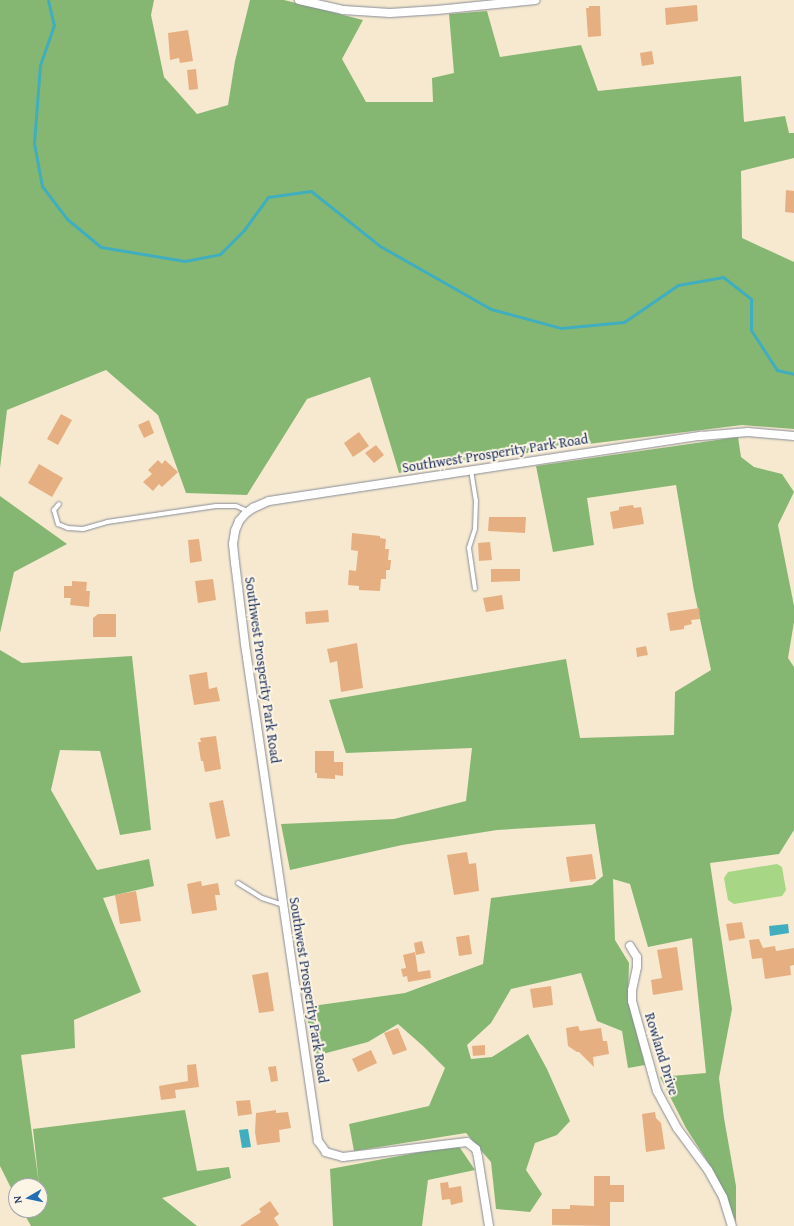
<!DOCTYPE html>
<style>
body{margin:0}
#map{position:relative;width:794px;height:1226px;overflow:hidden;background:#f6e9d0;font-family:"Gentium Book Plus",serif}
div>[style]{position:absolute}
.green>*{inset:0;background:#a7d684}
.forest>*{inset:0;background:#85b772}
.water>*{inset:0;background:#40aebe}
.stream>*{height:3px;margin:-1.5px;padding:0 1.5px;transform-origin:1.5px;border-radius:1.5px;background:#40aebe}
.building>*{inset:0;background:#e6af82}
.roads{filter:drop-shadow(0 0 1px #888c97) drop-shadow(0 0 1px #888c97)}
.service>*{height:4px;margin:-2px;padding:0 2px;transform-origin:2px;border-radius:2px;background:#fff}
.minor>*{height:8px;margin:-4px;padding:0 4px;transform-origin:4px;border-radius:4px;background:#fff}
span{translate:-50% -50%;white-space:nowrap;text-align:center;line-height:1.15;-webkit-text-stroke:4px #fcf5e5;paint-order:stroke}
.street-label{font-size:14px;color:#1b2f5e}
.north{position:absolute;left:8px;top:1178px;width:40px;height:40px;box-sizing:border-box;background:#fcf5e5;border:1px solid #a2a6af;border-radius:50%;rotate:261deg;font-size:11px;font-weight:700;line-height:16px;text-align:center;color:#1b2f5e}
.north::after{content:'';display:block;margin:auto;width:14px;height:18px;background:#1f6fb2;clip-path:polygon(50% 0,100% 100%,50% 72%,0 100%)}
</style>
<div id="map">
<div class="green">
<div style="clip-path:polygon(777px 864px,782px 867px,786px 890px,782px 896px,734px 904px,728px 900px,724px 878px,728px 872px)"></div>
</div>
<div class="forest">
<div style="clip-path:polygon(0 0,154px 0,151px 15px,164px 77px,197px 114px,228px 105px,235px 61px,250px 0,284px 0,363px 20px,342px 59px,366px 102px,433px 102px,432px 78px,454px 73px,449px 14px,487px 11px,500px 57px,581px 45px,598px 91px,741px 76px,744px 122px,785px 116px,789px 133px,794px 133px,794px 158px,741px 171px,742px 238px,794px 262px,794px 429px,742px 425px,572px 446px,399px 473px,370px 377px,307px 399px,247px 495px,186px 493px,158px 415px,106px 370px,7px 410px,0 468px)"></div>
<div style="clip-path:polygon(738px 437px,741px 457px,754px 467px,782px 474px,794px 492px,778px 525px,794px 606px,794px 622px,788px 658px,794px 667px,794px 830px,779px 854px,710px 863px,732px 1009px,719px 1078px,724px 1118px,736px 1186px,736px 1222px,715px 1173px,686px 1128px,660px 1077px,706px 1073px,692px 938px,648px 947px,630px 884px,613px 879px,615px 940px,629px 963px,628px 998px,645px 1065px,628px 1068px,622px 1031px,597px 1021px,581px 973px,511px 989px,491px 1023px,467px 1045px,471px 1059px,492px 1057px,528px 1034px,547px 1069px,570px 1121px,557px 1135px,535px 1143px,526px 1170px,542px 1194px,530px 1212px,496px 1209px,491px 1162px,466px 1133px,354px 1151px,349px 1124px,429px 1106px,445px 1068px,423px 1046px,398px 1024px,368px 1042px,315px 1056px,305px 1007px,405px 993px,483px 964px,491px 898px,592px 885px,603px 876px,595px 824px,497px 830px,402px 845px,290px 870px,281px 824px,394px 819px,466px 801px,472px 748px,346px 753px,329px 700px,566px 659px,580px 738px,674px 735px,675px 692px,711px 670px,694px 591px,676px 485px,587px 498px,594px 545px,553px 552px,536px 466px)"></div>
<div style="clip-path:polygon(0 496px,67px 544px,14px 572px,0 633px)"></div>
<div style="clip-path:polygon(0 650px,22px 663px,132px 656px,151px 830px,120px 835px,100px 751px,60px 750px,51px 790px,97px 870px,149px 859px,154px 886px,103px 898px,141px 992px,74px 1020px,75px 1048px,21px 1055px,39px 1184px,33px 1129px,185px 1110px,197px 1171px,229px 1167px,231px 1178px,162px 1198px,197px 1226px,31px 1226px,22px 1210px,40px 1210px,40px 1186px,16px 1186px,16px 1198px,0 1166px)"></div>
<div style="clip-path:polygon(458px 1145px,475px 1170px,428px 1180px,422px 1226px,333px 1226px,330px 1169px)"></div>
</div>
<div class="water">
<div style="clip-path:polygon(788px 924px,789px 933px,770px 936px,769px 926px)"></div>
<div style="clip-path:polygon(248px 1129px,251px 1147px,242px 1148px,239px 1130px)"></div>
</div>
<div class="stream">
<div style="left:48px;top:0;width:26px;rotate:77deg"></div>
<div style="left:54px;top:25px;width:42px;rotate:109.3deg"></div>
<div style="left:40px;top:65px;width:78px;rotate:94.4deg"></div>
<div style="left:34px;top:143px;width:44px;rotate:79.5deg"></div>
<div style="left:42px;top:186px;width:41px;rotate:52.9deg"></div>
<div style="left:67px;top:219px;width:44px;rotate:39.5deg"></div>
<div style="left:101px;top:247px;width:85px;rotate:9.5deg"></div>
<div style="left:185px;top:261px;width:36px;rotate:-11deg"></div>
<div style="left:220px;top:254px;width:34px;rotate:-45deg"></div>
<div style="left:244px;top:230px;width:41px;rotate:-54deg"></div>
<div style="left:268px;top:197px;width:43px;rotate:-7.9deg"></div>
<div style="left:311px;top:191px;width:88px;rotate:38.6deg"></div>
<div style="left:380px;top:246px;width:128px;rotate:29.6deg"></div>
<div style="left:491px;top:309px;width:73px;rotate:15.2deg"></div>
<div style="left:561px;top:328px;width:63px;rotate:-5.4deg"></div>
<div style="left:624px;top:322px;width:65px;rotate:-34.4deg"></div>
<div style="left:678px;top:285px;width:46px;rotate:-10.1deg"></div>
<div style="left:723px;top:277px;width:36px;rotate:38deg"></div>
<div style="left:751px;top:299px;width:31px;rotate:90deg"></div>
<div style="left:751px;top:330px;width:48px;rotate:57deg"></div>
<div style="left:777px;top:370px;width:17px;rotate:13deg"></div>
</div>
<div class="building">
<div style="clip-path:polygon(697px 5px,698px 21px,666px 25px,665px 8px)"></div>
<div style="clip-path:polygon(589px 6px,600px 6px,601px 36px,588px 37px,586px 8px,589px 8px)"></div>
<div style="clip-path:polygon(188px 30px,193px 61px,180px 63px,179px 58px,170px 60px,168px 33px)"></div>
<div style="clip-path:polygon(652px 51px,654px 64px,642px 66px,640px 53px)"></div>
<div style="clip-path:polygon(196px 69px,198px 89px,189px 90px,187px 70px)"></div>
<div style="clip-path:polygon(786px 190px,794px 191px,794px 213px,785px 212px)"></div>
<div style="clip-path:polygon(61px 414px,72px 420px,58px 445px,47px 439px)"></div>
<div style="clip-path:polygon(149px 420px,154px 433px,144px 438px,138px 425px)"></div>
<div style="clip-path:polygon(359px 432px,369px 446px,353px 457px,344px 443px)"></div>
<div style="clip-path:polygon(376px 445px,384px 455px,374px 463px,365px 453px)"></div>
<div style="clip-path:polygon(158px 460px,162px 464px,165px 460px,178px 472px,162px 487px,159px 484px,153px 491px,143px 482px,152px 474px,148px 470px)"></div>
<div style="clip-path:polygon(39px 464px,63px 478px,52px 497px,28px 483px)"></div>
<div style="clip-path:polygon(633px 505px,634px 508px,641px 507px,644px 524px,613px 529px,610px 512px,619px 510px,619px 507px)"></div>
<div style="clip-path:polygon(489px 517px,526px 517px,525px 533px,488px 531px)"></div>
<div style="clip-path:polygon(352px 533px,380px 536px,380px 538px,386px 539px,385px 549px,389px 549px,388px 560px,391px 560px,390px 570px,386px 570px,386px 579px,381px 579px,380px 591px,359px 590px,359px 586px,348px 585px,349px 570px,356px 571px,358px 551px,351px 550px)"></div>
<div style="clip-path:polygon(199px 539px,202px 561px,190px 563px,188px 540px)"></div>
<div style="clip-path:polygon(490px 542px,492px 560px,479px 561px,478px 543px)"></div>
<div style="clip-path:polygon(491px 569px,520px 569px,520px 581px,491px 582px)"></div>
<div style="clip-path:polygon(213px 579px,216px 600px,198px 603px,195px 581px)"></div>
<div style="clip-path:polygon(72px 581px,87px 582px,86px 591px,90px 591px,89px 607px,70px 605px,71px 598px,64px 598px,64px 586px,72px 586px)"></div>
<div style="clip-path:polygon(502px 595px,504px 609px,486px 612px,483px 598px)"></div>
<div style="clip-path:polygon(699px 608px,700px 619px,691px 620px,692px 624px,684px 626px,684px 629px,670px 631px,667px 613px)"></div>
<div style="clip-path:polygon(328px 610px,329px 622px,306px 624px,305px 612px)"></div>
<div style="clip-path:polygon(98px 614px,116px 614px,116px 637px,93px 637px,93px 618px)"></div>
<div style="clip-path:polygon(357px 643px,363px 688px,341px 692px,337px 661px,330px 663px,327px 649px)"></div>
<div style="clip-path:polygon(646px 646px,648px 655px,637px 657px,636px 648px)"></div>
<div style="clip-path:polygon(207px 672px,209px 689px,217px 687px,220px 701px,194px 705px,189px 675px)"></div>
<div style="clip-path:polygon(216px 736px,221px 769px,205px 772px,203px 761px,201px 761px,198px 742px,201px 742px,200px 738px)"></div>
<div style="clip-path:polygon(315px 751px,334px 751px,334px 762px,343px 762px,343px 776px,335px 775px,335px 779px,317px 778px,317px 773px,315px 773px)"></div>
<div style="clip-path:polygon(223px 800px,230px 836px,216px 839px,209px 803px)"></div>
<div style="clip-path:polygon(467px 852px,469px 864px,476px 863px,479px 891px,454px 895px,447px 855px)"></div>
<div style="clip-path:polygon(592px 854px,596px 879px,570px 882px,566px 857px)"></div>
<div style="clip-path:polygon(201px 881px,202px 886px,218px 883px,220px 895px,215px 895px,217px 910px,192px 914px,187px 884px)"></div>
<div style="clip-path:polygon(136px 891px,141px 921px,120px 924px,115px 895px)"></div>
<div style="clip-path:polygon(742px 922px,745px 938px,729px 941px,726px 924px)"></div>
<div style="clip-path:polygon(469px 935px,472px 954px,459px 956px,456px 937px)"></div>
<div style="clip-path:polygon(759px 939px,763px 948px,775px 946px,776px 951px,794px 948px,794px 965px,790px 966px,791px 975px,765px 979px,762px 958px,752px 959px,749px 940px)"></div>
<div style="clip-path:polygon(422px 941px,425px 953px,416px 955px,414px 943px)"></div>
<div style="clip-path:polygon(677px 947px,683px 990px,653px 995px,651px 980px,662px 978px,657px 950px)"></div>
<div style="clip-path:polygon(415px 952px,418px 972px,430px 970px,431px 978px,408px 982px,407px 976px,403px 977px,401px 969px,406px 968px,403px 955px)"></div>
<div style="clip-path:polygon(268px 972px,274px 1011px,259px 1013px,252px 975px)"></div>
<div style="clip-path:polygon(551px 986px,553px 1005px,533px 1008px,530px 989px)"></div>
<div style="clip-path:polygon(578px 1026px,580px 1031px,601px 1028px,603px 1041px,607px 1041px,609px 1054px,593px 1057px,594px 1067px,579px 1052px,577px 1052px,568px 1046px,566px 1028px)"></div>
<div style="clip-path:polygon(398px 1028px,407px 1050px,393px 1055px,384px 1033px)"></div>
<div style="clip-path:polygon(485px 1045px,485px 1055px,473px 1056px,472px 1046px)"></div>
<div style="clip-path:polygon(371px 1050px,377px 1063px,358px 1072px,352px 1059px)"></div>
<div style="clip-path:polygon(196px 1064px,199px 1087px,175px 1090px,176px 1098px,161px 1100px,159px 1086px,188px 1081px,187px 1065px)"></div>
<div style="clip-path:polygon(276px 1066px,278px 1081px,271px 1082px,268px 1067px)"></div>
<div style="clip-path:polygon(250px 1100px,252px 1114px,238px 1116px,236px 1101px)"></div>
<div style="clip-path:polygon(276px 1110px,276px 1113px,288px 1112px,291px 1128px,279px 1130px,280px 1142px,257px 1145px,255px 1132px,256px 1113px)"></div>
<div style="clip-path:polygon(655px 1112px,656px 1118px,661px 1123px,665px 1149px,646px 1152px,642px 1114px)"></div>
<div style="clip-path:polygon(594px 1176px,610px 1176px,610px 1185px,624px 1185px,624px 1202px,610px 1202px,610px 1226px,552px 1225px,552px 1209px,570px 1209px,570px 1205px,594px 1206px)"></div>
<div style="clip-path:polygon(448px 1182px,449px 1188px,461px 1186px,463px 1202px,451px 1205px,450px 1199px,442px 1200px,440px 1183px)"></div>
<div style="clip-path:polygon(270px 1201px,279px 1214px,274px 1218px,279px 1226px,240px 1226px,261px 1212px,259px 1209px)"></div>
</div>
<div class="roads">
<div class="service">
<div style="left:471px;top:470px;width:30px;rotate:81deg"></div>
<div style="left:476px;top:500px;width:29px;rotate:92deg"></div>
<div style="left:475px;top:529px;width:20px;rotate:108deg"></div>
<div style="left:469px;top:548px;width:41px;rotate:81.7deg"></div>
<div style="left:59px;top:504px;width:8px;rotate:130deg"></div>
<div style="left:54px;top:510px;width:15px;rotate:74deg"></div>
<div style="left:58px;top:524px;width:11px;rotate:22deg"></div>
<div style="left:68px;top:528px;width:15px;rotate:4deg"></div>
<div style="left:83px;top:529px;width:25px;rotate:-16deg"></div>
<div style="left:107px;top:522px;width:110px;rotate:-8.4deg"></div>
<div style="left:216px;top:506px;width:20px"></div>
<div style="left:236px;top:506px;width:13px;rotate:23deg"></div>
<div style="left:238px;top:883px;width:28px;rotate:32deg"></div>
<div style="left:262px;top:898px;width:22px;rotate:18deg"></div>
</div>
<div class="minor">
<div style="left:299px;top:0;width:45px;rotate:12.8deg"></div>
<div style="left:343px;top:10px;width:47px;rotate:3.7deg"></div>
<div style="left:390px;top:13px;width:47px;rotate:-3.7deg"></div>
<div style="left:437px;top:10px;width:99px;rotate:-5.8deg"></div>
<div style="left:630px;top:946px;width:13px;rotate:58deg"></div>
<div style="left:637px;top:957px;width:10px;rotate:90deg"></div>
<div style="left:637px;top:967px;width:24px;rotate:102deg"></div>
<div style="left:632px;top:990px;width:11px;rotate:90deg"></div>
<div style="left:632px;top:1001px;width:93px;rotate:74.5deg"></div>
<div style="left:657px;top:1091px;width:42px;rotate:61.6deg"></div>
<div style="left:677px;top:1128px;width:52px;rotate:53.6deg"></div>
<div style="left:708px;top:1170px;width:31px;rotate:61deg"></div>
<div style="left:723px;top:1197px;width:30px;rotate:73deg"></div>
<div style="left:489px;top:1226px;width:70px;rotate:-99.1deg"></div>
<div style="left:478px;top:1157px;width:8px;rotate:-104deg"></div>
<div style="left:476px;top:1149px;width:11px;rotate:-142deg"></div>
<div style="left:467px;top:1142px;width:125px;rotate:173.1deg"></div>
<div style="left:343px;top:1157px;width:18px;rotate:-164deg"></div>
<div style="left:326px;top:1152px;width:14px;rotate:-126deg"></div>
<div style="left:318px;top:1141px;width:502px;rotate:-98.36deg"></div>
<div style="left:245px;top:644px;width:82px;rotate:-97deg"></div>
<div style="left:235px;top:563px;width:19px;rotate:-96deg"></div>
<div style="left:233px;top:544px;width:13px;rotate:-81deg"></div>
<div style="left:235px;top:531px;width:11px;rotate:-68deg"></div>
<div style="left:239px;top:521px;width:11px;rotate:-49deg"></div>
<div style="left:246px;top:513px;width:9px;rotate:-36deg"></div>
<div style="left:253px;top:508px;width:17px;rotate:-24deg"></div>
<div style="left:269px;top:501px;width:437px;rotate:-8.6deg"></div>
<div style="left:701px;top:436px;width:47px;rotate:-4.9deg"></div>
<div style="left:748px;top:432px;width:46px;rotate:5deg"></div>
</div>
</div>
<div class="street-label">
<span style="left:495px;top:453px;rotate:-9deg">Southwest Prosperity Park Road</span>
<span style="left:263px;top:670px;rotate:82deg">Southwest Prosperity Park Road</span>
<span style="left:309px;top:990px;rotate:81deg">Southwest Prosperity Park Road</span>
<span style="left:662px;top:1054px;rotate:73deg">Rowland Drive</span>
</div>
<div class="north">N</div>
</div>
